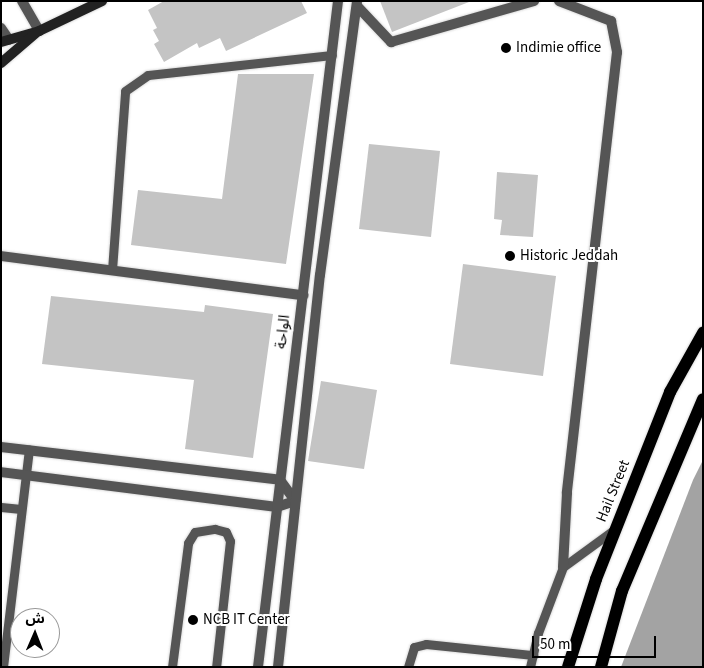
<!DOCTYPE html>
<meta charset="utf-8">
<style>
body{margin:0}
#map{position:relative;width:704px;height:668px;overflow:hidden;background:#fff;font-family:"Source Sans 3","Noto Sans Arabic",sans-serif}
div>[style]{position:absolute}
.water>*{inset:0;background:#a3a3a3}
.building>*{inset:0;background:#c4c4c4}
.roads{filter:drop-shadow(0 0 1px #dbdbdb) drop-shadow(0 0 1px #dbdbdb)}
.service>*{height:9px;margin:-4.5px;padding:0 4.5px;transform-origin:4.5px;border-radius:4.5px;background:#555}
.minor>*{height:10px;margin:-5px;padding:0 5px;transform-origin:5px;border-radius:5px;background:#555}
.secondary>*{height:10px;margin:-5px;padding:0 5px;transform-origin:5px;border-radius:5px;background:#222}
.primary>*{height:12px;margin:-6px;padding:0 6px;transform-origin:6px;border-radius:6px;background:#000}
.dots>*{width:14px;height:14px;translate:-50% -50%;box-sizing:border-box;border:2px solid #fff;border-radius:50%}
span{translate:-50% -50%;white-space:nowrap;text-align:center;line-height:1.15;-webkit-text-stroke:4px #fff;paint-order:stroke}
.poi-label{font-size:15px;color:#000}
.left{translate:0 -50%;text-align:left}
.street-label{font-size:15px;color:#000}
.frame{position:absolute;inset:0;border:2px solid #000;pointer-events:none}
.north{position:absolute;left:10px;top:608px;width:50px;height:50px;box-sizing:border-box;background:#fff;border:1px solid #999;border-radius:50%;rotate:1deg;font-size:14px;font-weight:700;line-height:20px;text-align:center;color:#000}
.north::after{content:'';display:block;margin:auto;width:18px;height:22px;background:#000;clip-path:polygon(50% 0,100% 100%,50% 72%,0 100%)}
.scale{position:absolute;left:532px;top:636px;width:124px;height:22px;box-sizing:border-box;border:2px solid #000;border-top:0;padding-left:6px;font-size:15px;line-height:18px;white-space:nowrap;color:#000;-webkit-text-stroke:4px #fff;paint-order:stroke}
</style>
<div id="map">
<div class="water">
<div style="clip-path:polygon(703px 460px,703px 667px,621px 667px,693px 480px)"></div>
</div>
<div class="building">
<div style="clip-path:polygon(164px 1px,301px 1px,307px 13px,226px 51px,220px 38px,199px 48px,197px 43px,164px 62px,154px 44px,159px 41px,153px 30px,157px 28px,148px 10px)"></div>
<div style="clip-path:polygon(380px 1px,469px 1px,469px 2px,392px 32px)"></div>
<div style="clip-path:polygon(238px 74px,314px 74px,286px 264px,131px 245px,138px 190px,222px 199px)"></div>
<div style="clip-path:polygon(369px 144px,440px 151px,431px 237px,359px 229px)"></div>
<div style="clip-path:polygon(497px 172px,538px 175px,533px 237px,500px 235px,502px 220px,494px 219px)"></div>
<div style="clip-path:polygon(463px 264px,556px 276px,543px 376px,450px 364px)"></div>
<div style="clip-path:polygon(51px 296px,204px 312px,205px 305px,273px 314px,253px 458px,185px 449px,194px 380px,42px 364px)"></div>
<div style="clip-path:polygon(321px 381px,377px 390px,364px 469px,308px 461px)"></div>
</div>
<div class="roads">
<div class="service">
<div style="left:112px;top:270px;width:179px;rotate:-85.8deg"></div>
<div style="left:125px;top:91px;width:28px;rotate:-35deg"></div>
<div style="left:148px;top:75px;width:185px;rotate:-6.2deg"></div>
<div style="left:1px;top:507px;width:20px;rotate:6deg"></div>
<div style="left:3px;top:667px;width:219px;rotate:-83.2deg"></div>
<div style="left:172px;top:667px;width:125px;rotate:-82.6deg"></div>
<div style="left:188px;top:543px;width:13px;rotate:-58deg"></div>
<div style="left:195px;top:532px;width:20px;rotate:-9deg"></div>
<div style="left:215px;top:529px;width:11px;rotate:15deg"></div>
<div style="left:226px;top:532px;width:10px;rotate:66deg"></div>
<div style="left:230px;top:541px;width:127px;rotate:96.3deg"></div>
<div style="left:408px;top:667px;width:21px;rotate:-73deg"></div>
<div style="left:414px;top:647px;width:12px;rotate:-14deg"></div>
<div style="left:426px;top:644px;width:108px;rotate:5.9deg"></div>
<div style="left:530px;top:667px;width:35px;rotate:-77deg"></div>
<div style="left:538px;top:633px;width:71px;rotate:-69.3deg"></div>
<div style="left:563px;top:567px;width:64px;rotate:-36.2deg"></div>
</div>
<div class="minor">
<div style="left:22px;top:1px;width:34px;rotate:60deg"></div>
<div style="left:559px;top:1px;width:56px;rotate:21deg"></div>
<div style="left:611px;top:21px;width:32px;rotate:79deg"></div>
<div style="left:617px;top:52px;width:444px;rotate:96.5deg"></div>
<div style="left:567px;top:493px;width:74px;rotate:93.1deg"></div>
<div style="left:357px;top:6px;width:50px;rotate:46.6deg"></div>
<div style="left:391px;top:42px;width:149px;rotate:-16deg"></div>
<div style="left:1px;top:28px;width:14px;rotate:56deg"></div>
<div style="left:1px;top:256px;width:305px;rotate:7.4deg"></div>
<div style="left:1px;top:447px;width:281px;rotate:6.7deg"></div>
<div style="left:280px;top:480px;width:26px;rotate:54deg"></div>
<div style="left:295px;top:501px;width:19px;rotate:162deg"></div>
<div style="left:277px;top:507px;width:278px;rotate:-172.8deg"></div>
<div style="left:258px;top:667px;width:671px;rotate:-83.15deg"></div>
<div style="left:278px;top:667px;width:394px;rotate:-83.9deg"></div>
<div style="left:320px;top:275px;width:276px;rotate:-82.3deg"></div>
</div>
<div class="secondary">
<div style="left:1px;top:42px;width:40px;rotate:-16deg"></div>
<div style="left:39px;top:31px;width:70px;rotate:-25.5deg"></div>
<div style="left:1px;top:63px;width:46px;rotate:-40.6deg"></div>
</div>
<div class="primary">
<div style="left:568px;top:667px;width:92px;rotate:-72.3deg"></div>
<div style="left:596px;top:579px;width:201px;rotate:-68.4deg"></div>
<div style="left:670px;top:392px;width:68px;rotate:-60.8deg"></div>
<div style="left:601px;top:667px;width:79px;rotate:-74.6deg"></div>
<div style="left:622px;top:591px;width:208px;rotate:-67.1deg"></div>
</div>
</div>
<div class="dots">
<div style="left:506px;top:48px;background:#000"></div>
<div style="left:510px;top:256px;background:#000"></div>
<div style="left:193px;top:620px;background:#000"></div>
</div>
<div class="poi-label">
<span class="left" style="left:516px;top:48px">Indimie office</span>
<span class="left" style="left:520px;top:256px">Historic Jeddah</span>
<span class="left" style="left:203px;top:620px">NCB IT Center</span>
</div>
<div class="street-label">
<span style="left:283px;top:332px;rotate:-83deg">الواحة</span>
<span style="left:613px;top:491px;rotate:-68deg">Hail Street</span>
</div>
<div class="frame"></div>
<div class="north">ش</div>
<div class="scale">50 m</div>
</div>
